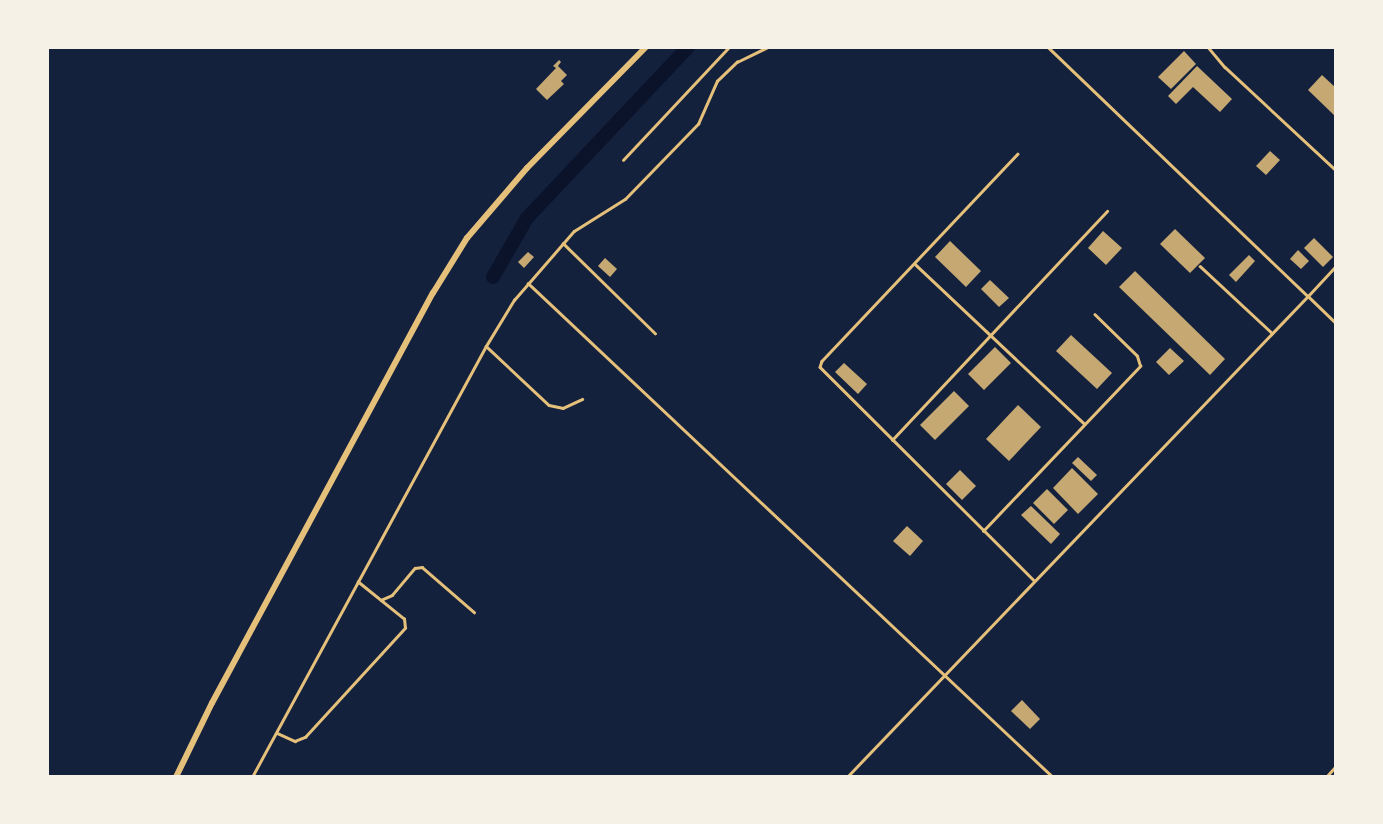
<!DOCTYPE html>
<style>
body{margin:0}
#map{position:relative;width:1383px;height:824px;overflow:hidden;background:#14213d;font-family:"PT Sans",sans-serif}
div>[style]{position:absolute}
.canal>*{height:14px;margin:-7px;padding:0 7px;transform-origin:7px;border-radius:7px;background:#0b132b}
.building>*{inset:0;background:#c6a872}
.service>*{height:2.5px;margin:-1.25px;padding:0 1.25px;transform-origin:1.25px;border-radius:1.25px;background:#e5c07b}
.minor>*{height:6px;margin:-3px;padding:0 3px;transform-origin:3px;border-radius:3px;background:#e5c07b}
span{translate:-50% -50%;white-space:nowrap;text-align:center;line-height:1.15;-webkit-text-stroke:7px #f6f1e7;paint-order:stroke}
.frame{position:absolute;inset:0;border:49px solid #f6f1e7;pointer-events:none}
</style>
<div id="map">
<div class="canal">
<div style="left:493px;top:277px;width:68px;rotate:-60deg"></div>
<div style="left:527px;top:218px;width:235px;rotate:-46.7deg"></div>
</div>
<div class="building">
<div style="clip-path:polygon(1184px 51px,1196px 64px,1171px 89px,1158px 77px)"></div>
<div style="clip-path:polygon(559px 60px,561px 62px,558px 66px,567px 75px,561px 81px,564px 84px,547px 100px,536px 89px,556px 68px,553px 66px)"></div>
<div style="clip-path:polygon(1197px 66px,1232px 99px,1220px 112px,1193px 87px,1176px 104px,1168px 96px)"></div>
<div style="clip-path:polygon(1322px 75px,1336px 88px,1336px 117px,1308px 90px)"></div>
<div style="clip-path:polygon(1270px 151px,1280px 160px,1266px 175px,1256px 166px)"></div>
<div style="clip-path:polygon(1175px 229px,1205px 258px,1190px 273px,1160px 244px)"></div>
<div style="clip-path:polygon(1103px 231px,1122px 248px,1106px 265px,1088px 248px)"></div>
<div style="clip-path:polygon(1314px 238px,1333px 257px,1323px 267px,1304px 248px)"></div>
<div style="clip-path:polygon(950px 241px,981px 271px,966px 287px,935px 257px)"></div>
<div style="clip-path:polygon(1298px 250px,1309px 261px,1301px 269px,1290px 259px)"></div>
<div style="clip-path:polygon(528px 252px,534px 257px,524px 268px,518px 262px)"></div>
<div style="clip-path:polygon(1249px 255px,1255px 261px,1236px 282px,1229px 275px)"></div>
<div style="clip-path:polygon(605px 258px,617px 269px,610px 277px,598px 266px)"></div>
<div style="clip-path:polygon(1135px 271px,1225px 359px,1210px 375px,1119px 287px)"></div>
<div style="clip-path:polygon(990px 280px,1009px 298px,999px 307px,981px 289px)"></div>
<div style="clip-path:polygon(1071px 335px,1112px 373px,1097px 389px,1056px 351px)"></div>
<div style="clip-path:polygon(995px 347px,1011px 363px,984px 390px,968px 374px)"></div>
<div style="clip-path:polygon(1170px 348px,1184px 361px,1169px 375px,1156px 362px)"></div>
<div style="clip-path:polygon(844px 363px,867px 384px,858px 394px,835px 372px)"></div>
<div style="clip-path:polygon(954px 391px,969px 406px,935px 440px,920px 425px)"></div>
<div style="clip-path:polygon(1018px 405px,1041px 427px,1009px 461px,986px 439px)"></div>
<div style="clip-path:polygon(1078px 457px,1097px 475px,1091px 481px,1072px 463px)"></div>
<div style="clip-path:polygon(1072px 468px,1098px 494px,1078px 514px,1053px 488px)"></div>
<div style="clip-path:polygon(960px 470px,976px 486px,962px 500px,946px 484px)"></div>
<div style="clip-path:polygon(1047px 489px,1068px 510px,1054px 524px,1033px 503px)"></div>
<div style="clip-path:polygon(1031px 506px,1060px 534px,1051px 544px,1021px 515px)"></div>
<div style="clip-path:polygon(907px 526px,923px 541px,910px 556px,893px 541px)"></div>
<div style="clip-path:polygon(1022px 700px,1040px 719px,1030px 729px,1011px 711px)"></div>
</div>
<div class="service">
<div style="left:1048px;top:47px;width:360px;rotate:43.8deg"></div>
<div style="left:1308px;top:296px;width:41px;rotate:-47deg"></div>
<div style="left:1208px;top:47px;width:26px;rotate:50deg"></div>
<div style="left:1225px;top:67px;width:151px;rotate:42.9deg"></div>
<div style="left:1018px;top:154px;width:285px;rotate:133.4deg"></div>
<div style="left:822px;top:361px;width:6px;rotate:108deg"></div>
<div style="left:820px;top:367px;width:302px;rotate:44.9deg"></div>
<div style="left:623px;top:160px;width:155px;rotate:-46.8deg"></div>
<div style="left:563px;top:243px;width:129px;rotate:44.4deg"></div>
<div style="left:915px;top:264px;width:233px;rotate:43.3deg"></div>
<div style="left:1200px;top:266px;width:98px;rotate:42.9deg"></div>
<div style="left:528px;top:283px;width:721px;rotate:43.26deg"></div>
<div style="left:486px;top:346px;width:86px;rotate:43.1deg"></div>
<div style="left:549px;top:405px;width:14px;rotate:12deg"></div>
<div style="left:563px;top:408px;width:21px;rotate:-25deg"></div>
<div style="left:892px;top:440px;width:314px;rotate:-46.8deg"></div>
<div style="left:983px;top:531px;width:228px;rotate:-46.4deg"></div>
<div style="left:1140px;top:366px;width:10px;rotate:-107deg"></div>
<div style="left:1137px;top:356px;width:59px;rotate:-135.7deg"></div>
<div style="left:381px;top:600px;width:12px;rotate:-24deg"></div>
<div style="left:392px;top:595px;width:35px;rotate:-50deg"></div>
<div style="left:415px;top:568px;width:7px;rotate:-8deg"></div>
<div style="left:422px;top:567px;width:69px;rotate:40.9deg"></div>
<div style="left:277px;top:733px;width:20px;rotate:24deg"></div>
<div style="left:295px;top:741px;width:11px;rotate:-22deg"></div>
<div style="left:305px;top:737px;width:148px;rotate:-47.5deg"></div>
<div style="left:405px;top:628px;width:9px;rotate:-96deg"></div>
<div style="left:404px;top:619px;width:59px;rotate:-141.2deg"></div>
<div style="left:252px;top:777px;width:490px;rotate:-61.5deg"></div>
<div style="left:486px;top:346px;width:54px;rotate:-58.7deg"></div>
<div style="left:514px;top:300px;width:91px;rotate:-49deg"></div>
<div style="left:574px;top:231px;width:60px;rotate:-32.1deg"></div>
<div style="left:625px;top:199px;width:105px;rotate:-45.8deg"></div>
<div style="left:698px;top:124px;width:47px;rotate:-66.2deg"></div>
<div style="left:717px;top:81px;width:28px;rotate:-44deg"></div>
<div style="left:737px;top:62px;width:34px;rotate:-26deg"></div>
<div style="left:847px;top:777px;width:666px;rotate:-46.22deg"></div>
<div style="left:1308px;top:296px;width:39px;rotate:44deg"></div>
<div style="left:1326px;top:777px;width:15px;rotate:-48deg"></div>
</div>
<div class="minor">
<div style="left:176px;top:777px;width:82px;rotate:-64.1deg"></div>
<div style="left:212px;top:703px;width:466px;rotate:-61.7deg"></div>
<div style="left:433px;top:293px;width:65px;rotate:-58.3deg"></div>
<div style="left:467px;top:238px;width:92px;rotate:-49.4deg"></div>
<div style="left:527px;top:168px;width:170px;rotate:-45.5deg"></div>
</div>
<div class="frame"></div>
</div>
